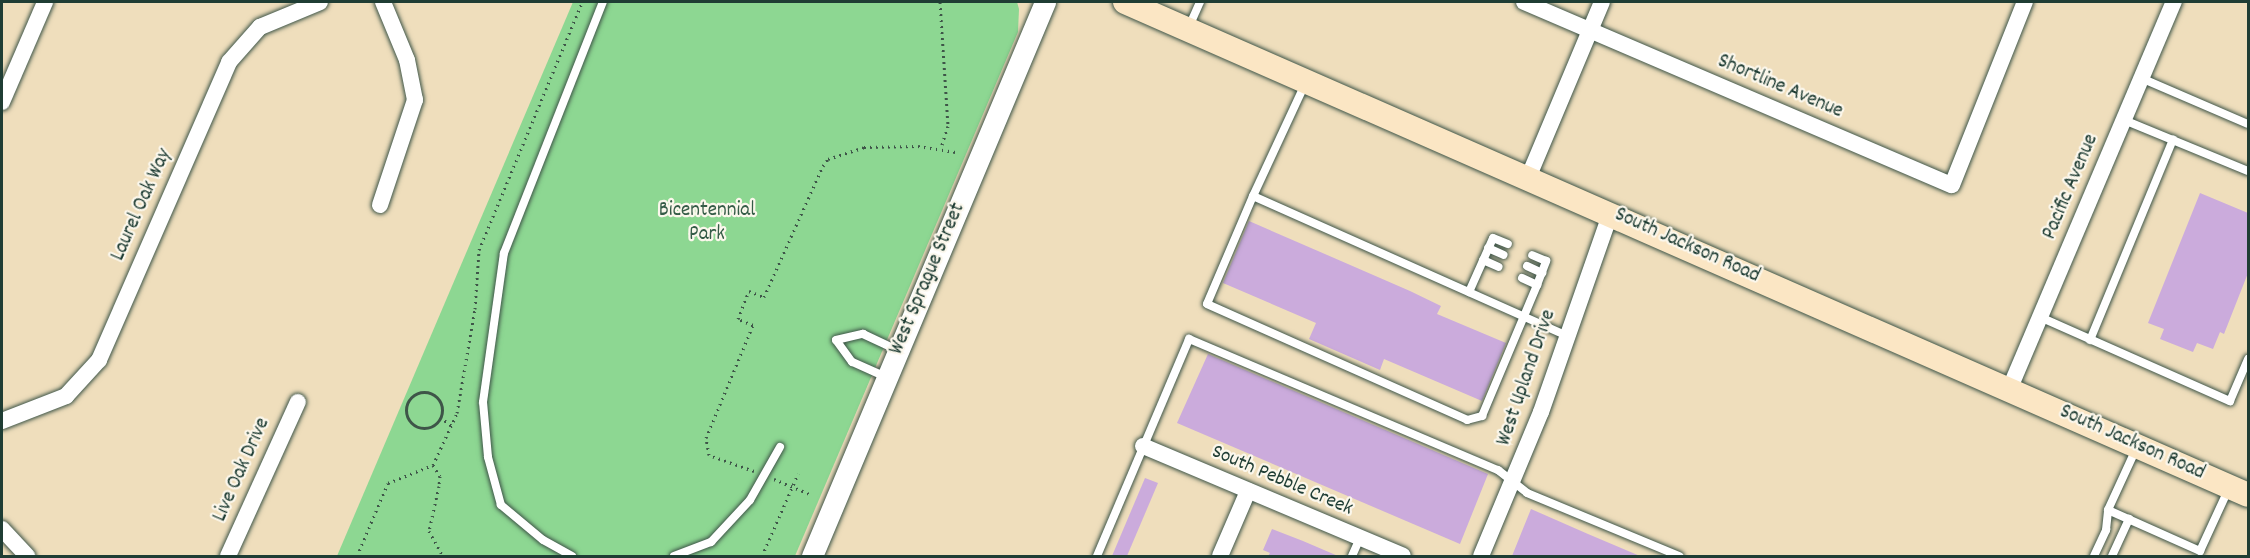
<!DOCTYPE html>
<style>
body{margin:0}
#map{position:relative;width:2250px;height:558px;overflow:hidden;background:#efdebc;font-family:Dekko,sans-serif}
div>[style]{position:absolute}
.green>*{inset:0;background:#8dd792}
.building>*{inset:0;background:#cbabdc}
.path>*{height:3px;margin-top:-1.5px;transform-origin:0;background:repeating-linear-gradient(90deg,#3e5548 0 1.5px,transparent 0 6px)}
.path>.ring{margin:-1.5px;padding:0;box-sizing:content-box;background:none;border:3px solid #3e5548;border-radius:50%}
.roads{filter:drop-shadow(0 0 2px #3e5548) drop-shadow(0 0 2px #3e5548)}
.service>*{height:8px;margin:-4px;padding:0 4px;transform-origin:4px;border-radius:4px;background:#fff}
.minor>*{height:16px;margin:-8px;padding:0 8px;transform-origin:8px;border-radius:8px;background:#fff}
.tertiary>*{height:21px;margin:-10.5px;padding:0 10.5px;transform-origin:10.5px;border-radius:10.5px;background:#fff}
.secondary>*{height:24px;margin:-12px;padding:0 12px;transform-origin:12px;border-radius:12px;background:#fbe6c4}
span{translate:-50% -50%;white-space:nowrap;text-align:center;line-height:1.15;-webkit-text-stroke:4.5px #fbf7ec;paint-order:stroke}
.street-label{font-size:21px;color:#1f3d34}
.park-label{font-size:21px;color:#355c47}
.frame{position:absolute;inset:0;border:3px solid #1f3d34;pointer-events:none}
</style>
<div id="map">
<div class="green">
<div style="clip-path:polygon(573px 2px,1017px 2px,1019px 9px,1018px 32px,795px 556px,337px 556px)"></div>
</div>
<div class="building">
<div style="clip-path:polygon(2200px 193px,2248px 213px,2248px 273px,2224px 334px,2220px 332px,2213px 349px,2197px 343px,2193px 352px,2160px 339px,2164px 329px,2148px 323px)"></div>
<div style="clip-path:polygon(1249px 221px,1410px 291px,1441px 306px,1437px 314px,1506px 343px,1482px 401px,1384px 359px,1380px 370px,1309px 339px,1316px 323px,1223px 283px)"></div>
<div style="clip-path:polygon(1208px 354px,1488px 474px,1460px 544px,1177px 423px)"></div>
<div style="clip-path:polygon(1145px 478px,1158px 483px,1127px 556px,1112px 556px)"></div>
<div style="clip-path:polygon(1531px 509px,1588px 534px,1640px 556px,1512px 556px)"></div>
<div style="clip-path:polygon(1272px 529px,1303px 541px,1338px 556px,1268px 556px,1270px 553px,1263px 550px)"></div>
</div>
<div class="path">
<div style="left:940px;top:2px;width:124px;rotate:86.3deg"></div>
<div style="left:948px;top:126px;width:23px;rotate:108deg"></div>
<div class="ring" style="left:406px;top:392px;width:33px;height:33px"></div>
<div style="left:440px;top:417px;width:15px;rotate:37deg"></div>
<div style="left:433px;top:465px;width:13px;rotate:58deg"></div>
<div style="left:440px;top:476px;width:10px;rotate:96deg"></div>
<div style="left:439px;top:486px;width:46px;rotate:102.5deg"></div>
<div style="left:429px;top:531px;width:29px;rotate:61deg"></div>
<div style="left:754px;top:471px;width:48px;rotate:-160.4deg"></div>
<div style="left:709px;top:455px;width:17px;rotate:-100deg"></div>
<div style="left:706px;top:438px;width:122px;rotate:-67.4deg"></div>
<div style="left:753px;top:325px;width:16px;rotate:-158deg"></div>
<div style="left:738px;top:319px;width:30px;rotate:-69deg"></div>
<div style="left:749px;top:291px;width:16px;rotate:22deg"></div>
<div style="left:764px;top:297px;width:144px;rotate:-65.8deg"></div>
<div style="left:823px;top:166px;width:9px;rotate:-54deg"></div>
<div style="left:828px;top:159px;width:38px;rotate:-18deg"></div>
<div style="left:864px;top:147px;width:54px;rotate:-1.1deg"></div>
<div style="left:918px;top:146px;width:38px;rotate:9deg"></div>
<div style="left:774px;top:479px;width:41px;rotate:22.8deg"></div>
<div style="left:357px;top:556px;width:79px;rotate:-67deg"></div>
<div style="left:388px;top:483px;width:48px;rotate:-21.8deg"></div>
<div style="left:433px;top:465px;width:57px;rotate:-65.2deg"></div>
<div style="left:457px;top:413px;width:106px;rotate:-80.2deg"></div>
<div style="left:475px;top:309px;width:59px;rotate:-86.1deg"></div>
<div style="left:479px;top:250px;width:269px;rotate:-67.4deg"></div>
<div style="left:762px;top:556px;width:90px;rotate:-66.3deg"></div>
</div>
<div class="roads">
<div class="service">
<div style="left:1188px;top:29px;width:30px;rotate:-66deg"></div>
<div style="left:2141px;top:78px;width:116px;rotate:23.3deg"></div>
<div style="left:1305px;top:84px;width:123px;rotate:114.9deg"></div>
<div style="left:1253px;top:196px;width:342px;rotate:24deg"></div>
<div style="left:2124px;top:120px;width:134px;rotate:22.4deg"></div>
<div style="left:1253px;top:196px;width:117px;rotate:113.1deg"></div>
<div style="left:1207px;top:304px;width:285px;rotate:24deg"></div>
<div style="left:1467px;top:420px;width:16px;rotate:-15deg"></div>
<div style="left:1482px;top:416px;width:142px;rotate:-67.2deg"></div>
<div style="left:1537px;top:285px;width:26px;rotate:-69deg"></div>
<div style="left:1546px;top:261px;width:15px;rotate:-157deg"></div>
<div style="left:1488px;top:248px;width:17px;rotate:24deg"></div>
<div style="left:1483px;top:260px;width:17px;rotate:24deg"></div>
<div style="left:1527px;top:266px;width:17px;rotate:25deg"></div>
<div style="left:1522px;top:278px;width:17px;rotate:25deg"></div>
<div style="left:1469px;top:292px;width:59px;rotate:-66deg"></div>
<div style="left:1493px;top:238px;width:16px;rotate:22deg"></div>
<div style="left:2040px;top:317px;width:208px;rotate:23.9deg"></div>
<div style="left:2230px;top:401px;width:46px;rotate:-66.8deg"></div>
<div style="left:2090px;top:340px;width:217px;rotate:-67.5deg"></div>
<div style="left:886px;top:377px;width:37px;rotate:-156deg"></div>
<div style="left:852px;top:362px;width:27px;rotate:-126deg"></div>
<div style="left:836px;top:340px;width:28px;rotate:-13deg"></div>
<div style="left:863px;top:334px;width:38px;rotate:25deg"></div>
<div style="left:2136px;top:449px;width:67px;rotate:114.7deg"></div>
<div style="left:2108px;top:510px;width:101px;rotate:24deg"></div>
<div style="left:2200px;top:551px;width:69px;rotate:-65.3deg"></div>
<div style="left:572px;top:556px;width:33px;rotate:-151deg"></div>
<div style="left:543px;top:540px;width:55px;rotate:-140.2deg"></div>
<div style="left:501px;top:505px;width:50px;rotate:-105.2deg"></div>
<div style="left:488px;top:457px;width:55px;rotate:-95.2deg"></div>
<div style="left:483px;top:402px;width:150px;rotate:-82deg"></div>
<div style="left:504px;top:253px;width:270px;rotate:-68.5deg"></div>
<div style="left:674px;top:556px;width:40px;rotate:-21deg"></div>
<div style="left:711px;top:542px;width:57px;rotate:-47.1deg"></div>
<div style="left:750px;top:500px;width:61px;rotate:-60.5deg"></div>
<div style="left:1097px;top:556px;width:236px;rotate:-67deg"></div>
<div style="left:1189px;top:339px;width:336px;rotate:23deg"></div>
<div style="left:1498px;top:470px;width:37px;rotate:38deg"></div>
<div style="left:1527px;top:493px;width:165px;rotate:22.5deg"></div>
<div style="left:1352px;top:556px;width:20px;rotate:-66deg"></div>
<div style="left:2094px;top:556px;width:29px;rotate:-65deg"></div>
<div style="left:2106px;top:530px;width:20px;rotate:-84deg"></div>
<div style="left:2112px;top:556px;width:41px;rotate:-65.3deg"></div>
</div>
<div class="minor">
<div style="left:1524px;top:2px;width:465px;rotate:23.2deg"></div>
<div style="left:1952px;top:185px;width:197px;rotate:-68.3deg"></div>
<div style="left:2px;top:102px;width:109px;rotate:-66.7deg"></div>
<div style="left:1528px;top:178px;width:191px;rotate:-67.2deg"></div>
<div style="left:380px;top:205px;width:111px;rotate:-71.6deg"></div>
<div style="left:415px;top:100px;width:41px;rotate:-101.3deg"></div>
<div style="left:407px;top:60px;width:63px;rotate:-112.5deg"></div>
<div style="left:2009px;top:390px;width:422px;rotate:-67deg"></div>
<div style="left:2px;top:421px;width:69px;rotate:-21.3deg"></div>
<div style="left:66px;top:396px;width:49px;rotate:-47.5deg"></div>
<div style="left:99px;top:360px;width:325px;rotate:-66.4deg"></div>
<div style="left:229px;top:62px;width:47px;rotate:-48.5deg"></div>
<div style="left:260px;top:27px;width:65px;rotate:-22.6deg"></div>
<div style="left:1143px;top:446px;width:282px;rotate:22.9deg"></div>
<div style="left:2px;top:529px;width:37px;rotate:47deg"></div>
<div style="left:228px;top:556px;width:169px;rotate:-65.6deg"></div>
<div style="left:1220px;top:556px;width:71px;rotate:-66.7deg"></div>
<div style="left:1481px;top:556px;width:156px;rotate:-67.4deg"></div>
<div style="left:1541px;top:412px;width:212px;rotate:-70.7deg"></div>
</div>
<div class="tertiary">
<div style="left:812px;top:556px;width:601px;rotate:-67.19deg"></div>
</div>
<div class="secondary">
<div style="left:1125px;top:2px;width:1226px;rotate:23.7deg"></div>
</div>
</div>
<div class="street-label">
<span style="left:1780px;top:87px;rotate:23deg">Shortline Avenue</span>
<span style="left:2071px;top:187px;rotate:-67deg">Pacific Avenue</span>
<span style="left:142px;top:205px;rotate:-66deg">Laurel Oak Way</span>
<span style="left:1687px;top:246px;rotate:24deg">South Jackson Road</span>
<span style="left:928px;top:279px;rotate:-67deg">West Sprague Street</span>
<span style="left:1527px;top:378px;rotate:-71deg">West Upland Drive</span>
<span style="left:2132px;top:443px;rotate:24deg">South Jackson Road</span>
<span style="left:242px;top:470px;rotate:-66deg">Live Oak Drive</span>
<span style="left:1282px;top:481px;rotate:23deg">South Pebble Creek</span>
</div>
<div class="park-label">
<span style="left:707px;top:223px">Bicentennial<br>Park</span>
</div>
<div class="frame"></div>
</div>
